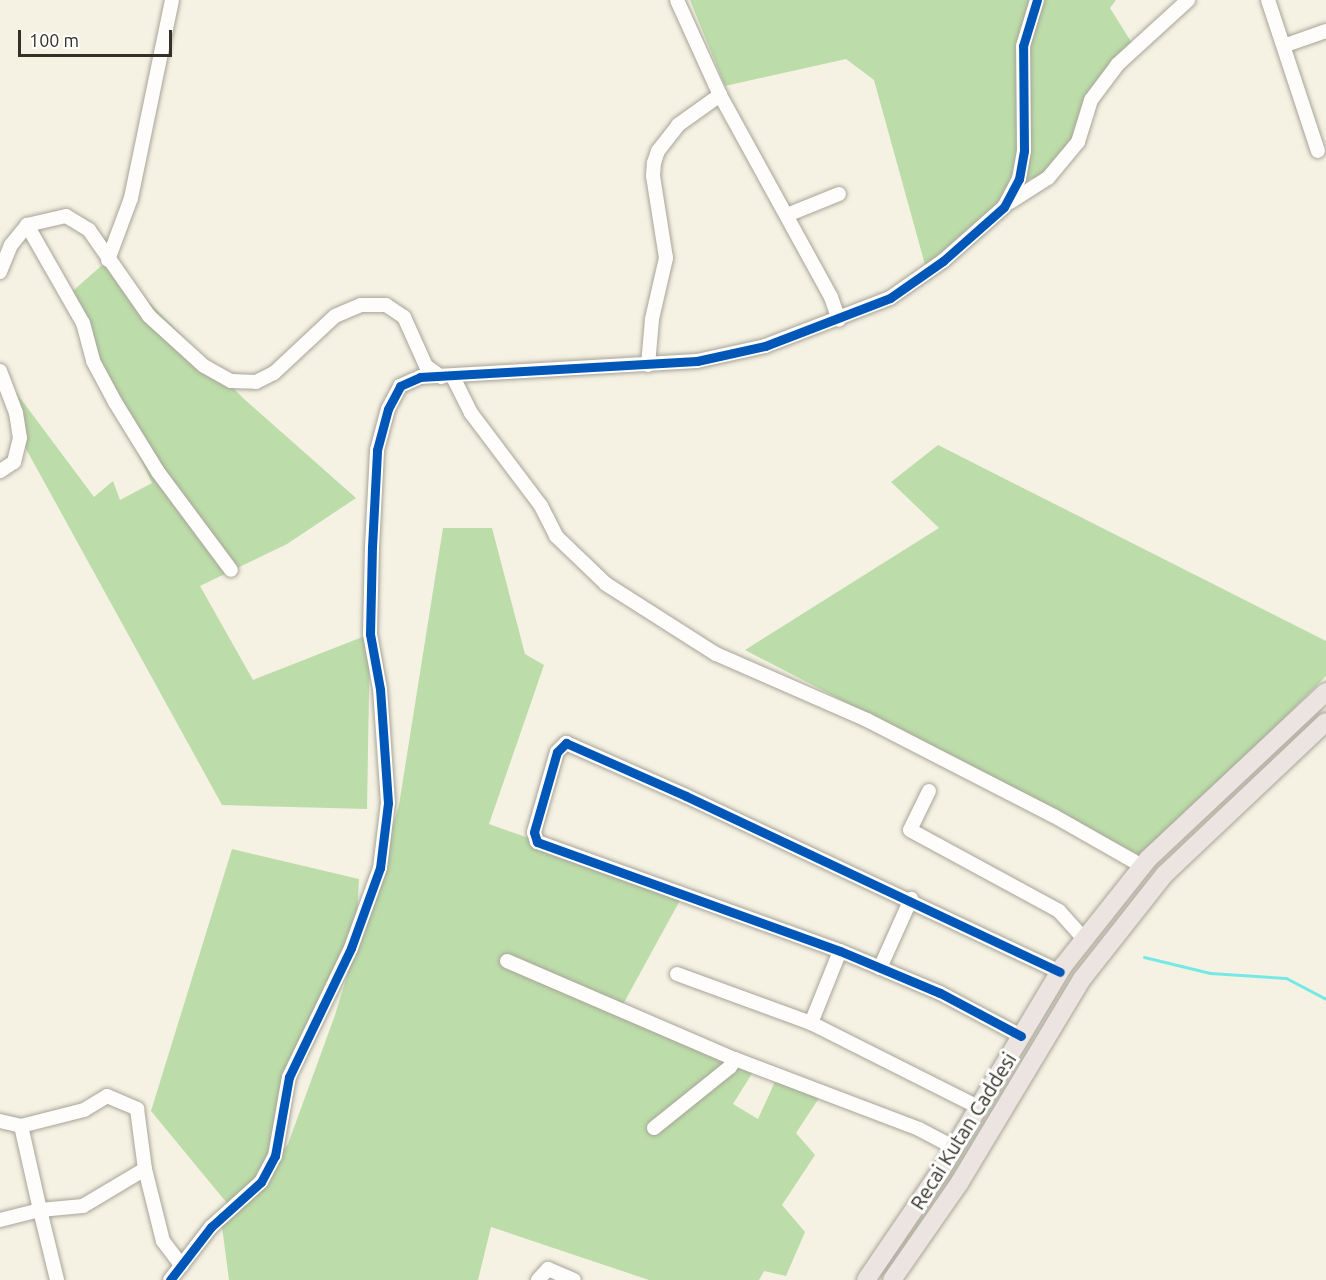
<!DOCTYPE html>
<style>
body{margin:0}
#map{position:relative;width:1326px;height:1280px;overflow:hidden;background:#f5f2e3;font-family:Ubuntu,sans-serif}
div>[style]{position:absolute}
.forest>*{inset:0;background:#bcdda9}
.stream>*{height:3px;margin:-1.5px;padding:0 1.5px;transform-origin:1.5px;border-radius:1.5px;background:#76e8e5}
.roads{filter:drop-shadow(0 0 2px #a7a499) drop-shadow(0 0 2px #a7a499)}
.minor>*{height:14px;margin:-7px;padding:0 7px;transform-origin:7px;border-radius:7px;background:#fefdfb}
.major>*{height:18px;margin:-9px;padding:0 9px;transform-origin:9px;border-radius:9px;background:#ebe4e0}
.cycleway>*{height:9px;margin:-4.5px;padding:0 4.5px;transform-origin:4.5px;border-radius:4.5px;background:#0057b8}
span{translate:-50% -50%;white-space:nowrap;text-align:center;line-height:1.15;-webkit-text-stroke:6px #fff;paint-order:stroke}
.street-label{font-size:20px;color:#333127}
.scale{position:absolute;left:18px;top:30px;width:154px;height:27px;box-sizing:border-box;border:3px solid #333127;border-top:0;padding-left:8px;font-size:18px;line-height:21px;white-space:nowrap;color:#333127;-webkit-text-stroke:4px #fff;paint-order:stroke}
</style>
<div id="map">
<div class="forest">
<div style="clip-path:polygon(690px 0,1116px 0,1110px 8px,1135px 48px,1091px 100px,1078px 142px,1048px 178px,1019px 179px,1004px 207px,927px 272px,874px 80px,846px 59px,725px 86px)"></div>
<div style="clip-path:polygon(108px 260px,244px 399px,356px 498px,287px 544px,200px 586px,253px 680px,370px 634px,367px 809px,222px 805px,20px 438px,0 371px,94px 497px,113px 481px,120px 500px,152px 483px,93px 361px,67px 296px)"></div>
<div style="clip-path:polygon(938px 445px,1326px 641px,1326px 676px,1145px 858px,745px 650px,939px 528px,891px 482px)"></div>
<div style="clip-path:polygon(443px 528px,492px 528px,525px 654px,544px 665px,489px 824px,684px 893px,621px 1008px,756px 1067px,733px 1104px,758px 1119px,778px 1075px,823px 1092px,796px 1133px,815px 1155px,782px 1205px,805px 1232px,786px 1276px,764px 1271px,759px 1280px,649px 1280px,491px 1227px,478px 1280px,229px 1280px,221px 1219px,231px 1208px,151px 1111px,232px 849px,359px 879px,356px 934px,294px 1064px,275px 1156px,261px 1174px,288px 1144px,335px 1015px,399px 805px)"></div>
</div>
<div class="stream">
<div style="left:1144px;top:957px;width:68px;rotate:13.6deg"></div>
<div style="left:1210px;top:973px;width:76px;rotate:3.8deg"></div>
<div style="left:1286px;top:978px;width:45px;rotate:27.7deg"></div>
</div>
<div class="roads">
<div class="minor">
<div style="left:1268px;top:0;width:159px;rotate:71.7deg"></div>
<div style="left:1286px;top:45px;width:42px;rotate:-19.3deg"></div>
<div style="left:720px;top:95px;width:230px;rotate:61.2deg"></div>
<div style="left:831px;top:297px;width:24px;rotate:71deg"></div>
<div style="left:1010px;top:202px;width:45px;rotate:-32.3deg"></div>
<div style="left:1048px;top:178px;width:47px;rotate:-50.2deg"></div>
<div style="left:1078px;top:142px;width:44px;rotate:-72.8deg"></div>
<div style="left:1091px;top:100px;width:45px;rotate:-53.1deg"></div>
<div style="left:1118px;top:64px;width:95px;rotate:-42.4deg"></div>
<div style="left:787px;top:215px;width:56px;rotate:-22deg"></div>
<div style="left:27px;top:225px;width:113px;rotate:60.3deg"></div>
<div style="left:83px;top:323px;width:39px;rotate:75deg"></div>
<div style="left:93px;top:361px;width:47px;rotate:61.8deg"></div>
<div style="left:115px;top:402px;width:82px;rotate:58.4deg"></div>
<div style="left:158px;top:472px;width:122px;rotate:53.3deg"></div>
<div style="left:108px;top:260px;width:66px;rotate:-69.6deg"></div>
<div style="left:131px;top:198px;width:202px;rotate:-78.3deg"></div>
<div style="left:0;top:272px;width:29px;rotate:-68deg"></div>
<div style="left:11px;top:245px;width:26px;rotate:-51deg"></div>
<div style="left:27px;top:225px;width:40px;rotate:-13deg"></div>
<div style="left:66px;top:216px;width:27px;rotate:31deg"></div>
<div style="left:89px;top:230px;width:105px;rotate:55.1deg"></div>
<div style="left:149px;top:316px;width:74px;rotate:42.3deg"></div>
<div style="left:204px;top:366px;width:31px;rotate:29deg"></div>
<div style="left:231px;top:381px;width:25px;rotate:2deg"></div>
<div style="left:256px;top:382px;width:20px;rotate:-27deg"></div>
<div style="left:274px;top:373px;width:83px;rotate:-43.1deg"></div>
<div style="left:335px;top:316px;width:28px;rotate:-23deg"></div>
<div style="left:361px;top:305px;width:25px"></div>
<div style="left:386px;top:305px;width:22px;rotate:34deg"></div>
<div style="left:404px;top:317px;width:54px;rotate:65.8deg"></div>
<div style="left:426px;top:366px;width:19px;rotate:36deg"></div>
<div style="left:648px;top:365px;width:46px;rotate:-85deg"></div>
<div style="left:652px;top:319px;width:63px;rotate:-77.1deg"></div>
<div style="left:666px;top:258px;width:83px;rotate:-99deg"></div>
<div style="left:653px;top:176px;width:13px;rotate:-86deg"></div>
<div style="left:654px;top:163px;width:13px;rotate:-72deg"></div>
<div style="left:658px;top:151px;width:33px;rotate:-52deg"></div>
<div style="left:678px;top:125px;width:52px;rotate:-35.5deg"></div>
<div style="left:720px;top:95px;width:104px;rotate:-114.4deg"></div>
<div style="left:0;top:371px;width:45px;rotate:69.1deg"></div>
<div style="left:16px;top:413px;width:25px;rotate:81deg"></div>
<div style="left:20px;top:438px;width:25px;rotate:104deg"></div>
<div style="left:14px;top:462px;width:17px;rotate:147deg"></div>
<div style="left:453px;top:377px;width:40px;rotate:63.4deg"></div>
<div style="left:471px;top:413px;width:116px;rotate:53deg"></div>
<div style="left:541px;top:506px;width:34px;rotate:63deg"></div>
<div style="left:556px;top:536px;width:69px;rotate:43.8deg"></div>
<div style="left:606px;top:584px;width:130px;rotate:32.5deg"></div>
<div style="left:716px;top:654px;width:165px;rotate:23.6deg"></div>
<div style="left:867px;top:720px;width:210px;rotate:27.2deg"></div>
<div style="left:1054px;top:816px;width:101px;rotate:29.6deg"></div>
<div style="left:929px;top:791px;width:43px;rotate:116deg"></div>
<div style="left:910px;top:830px;width:170px;rotate:28.5deg"></div>
<div style="left:1059px;top:911px;width:38px;rotate:48deg"></div>
<div style="left:840px;top:951px;width:78px;rotate:111.9deg"></div>
<div style="left:811px;top:1023px;width:187px;rotate:26.7deg"></div>
<div style="left:507px;top:961px;width:248px;rotate:23.3deg"></div>
<div style="left:735px;top:1059px;width:197px;rotate:20.8deg"></div>
<div style="left:919px;top:1129px;width:40px;rotate:28deg"></div>
<div style="left:880px;top:968px;width:76px;rotate:-65.8deg"></div>
<div style="left:677px;top:974px;width:143px;rotate:20.1deg"></div>
<div style="left:1021px;top:1036px;width:92px;rotate:-152deg"></div>
<div style="left:940px;top:993px;width:108px;rotate:-157.2deg"></div>
<div style="left:840px;top:951px;width:322px;rotate:-160.2deg"></div>
<div style="left:537px;top:842px;width:10px;rotate:-107deg"></div>
<div style="left:534px;top:832px;width:83px;rotate:-74deg"></div>
<div style="left:557px;top:752px;width:13px;rotate:-45deg"></div>
<div style="left:566px;top:743px;width:131px;rotate:23.8deg"></div>
<div style="left:686px;top:796px;width:413px;rotate:25.2deg"></div>
<div style="left:107px;top:1096px;width:33px;rotate:23deg"></div>
<div style="left:137px;top:1109px;width:61px;rotate:82.4deg"></div>
<div style="left:145px;top:1169px;width:72px;rotate:149.2deg"></div>
<div style="left:83px;top:1206px;width:43px;rotate:174.7deg"></div>
<div style="left:40px;top:1210px;width:86px;rotate:-102.7deg"></div>
<div style="left:21px;top:1126px;width:65px;rotate:-14.3deg"></div>
<div style="left:84px;top:1110px;width:27px;rotate:-31deg"></div>
<div style="left:0;top:1121px;width:22px;rotate:13deg"></div>
<div style="left:654px;top:1128px;width:97px;rotate:-38.8deg"></div>
<div style="left:730px;top:1067px;width:9px;rotate:-58deg"></div>
<div style="left:145px;top:1169px;width:74px;rotate:76deg"></div>
<div style="left:163px;top:1241px;width:31px;rotate:53deg"></div>
<div style="left:0;top:1220px;width:41px;rotate:-14deg"></div>
<div style="left:40px;top:1210px;width:72px;rotate:76.3deg"></div>
<div style="left:170px;top:1280px;width:67px;rotate:-52.3deg"></div>
<div style="left:211px;top:1227px;width:67px;rotate:-42deg"></div>
<div style="left:261px;top:1182px;width:30px;rotate:-62deg"></div>
<div style="left:275px;top:1156px;width:80px;rotate:-80deg"></div>
<div style="left:289px;top:1077px;width:143px;rotate:-64.3deg"></div>
<div style="left:351px;top:948px;width:85px;rotate:-70.1deg"></div>
<div style="left:380px;top:868px;width:65px;rotate:-83deg"></div>
<div style="left:388px;top:803px;width:114px;rotate:-94deg"></div>
<div style="left:380px;top:689px;width:56px;rotate:-100.3deg"></div>
<div style="left:370px;top:634px;width:87px;rotate:-88.7deg"></div>
<div style="left:372px;top:547px;width:97px;rotate:-87deg"></div>
<div style="left:377px;top:450px;width:42px;rotate:-75deg"></div>
<div style="left:388px;top:409px;width:26px;rotate:-62deg"></div>
<div style="left:400px;top:386px;width:22px;rotate:-24deg"></div>
<div style="left:420px;top:377px;width:277px;rotate:-3.3deg"></div>
<div style="left:697px;top:361px;width:70px;rotate:-12.4deg"></div>
<div style="left:765px;top:346px;width:134px;rotate:-21deg"></div>
<div style="left:890px;top:298px;width:65px;rotate:-34.9deg"></div>
<div style="left:943px;top:261px;width:81px;rotate:-41.5deg"></div>
<div style="left:1004px;top:207px;width:32px;rotate:-62deg"></div>
<div style="left:1019px;top:179px;width:28px;rotate:-80deg"></div>
<div style="left:1024px;top:151px;width:105px;rotate:-90.5deg"></div>
<div style="left:1023px;top:46px;width:48px;rotate:-73.1deg"></div>
<div style="left:538px;top:1280px;width:15px;rotate:-48deg"></div>
<div style="left:548px;top:1269px;width:28px;rotate:23deg"></div>
</div>
<div class="major">
<div style="left:866px;top:1280px;width:133px;rotate:-55.7deg"></div>
<div style="left:941px;top:1170px;width:238px;rotate:-59.1deg"></div>
<div style="left:1063px;top:966px;width:137px;rotate:-51.5deg"></div>
<div style="left:1148px;top:859px;width:244px;rotate:-43.2deg"></div>
<div style="left:892px;top:1280px;width:119px;rotate:-55.2deg"></div>
<div style="left:960px;top:1182px;width:237px;rotate:-59deg"></div>
<div style="left:1082px;top:979px;width:134px;rotate:-51.7deg"></div>
<div style="left:1165px;top:874px;width:221px;rotate:-43.4deg"></div>
</div>
</div>
<div class="cycleway">
<div style="left:1021px;top:1036px;width:92px;rotate:-152deg"></div>
<div style="left:940px;top:993px;width:108px;rotate:-157.2deg"></div>
<div style="left:840px;top:951px;width:322px;rotate:-160.2deg"></div>
<div style="left:537px;top:842px;width:10px;rotate:-107deg"></div>
<div style="left:534px;top:832px;width:83px;rotate:-74deg"></div>
<div style="left:557px;top:752px;width:13px;rotate:-45deg"></div>
<div style="left:566px;top:743px;width:131px;rotate:23.8deg"></div>
<div style="left:686px;top:796px;width:413px;rotate:25.2deg"></div>
<div style="left:170px;top:1280px;width:67px;rotate:-52.3deg"></div>
<div style="left:211px;top:1227px;width:67px;rotate:-42deg"></div>
<div style="left:261px;top:1182px;width:30px;rotate:-62deg"></div>
<div style="left:275px;top:1156px;width:80px;rotate:-80deg"></div>
<div style="left:289px;top:1077px;width:143px;rotate:-64.3deg"></div>
<div style="left:351px;top:948px;width:85px;rotate:-70.1deg"></div>
<div style="left:380px;top:868px;width:65px;rotate:-83deg"></div>
<div style="left:388px;top:803px;width:114px;rotate:-94deg"></div>
<div style="left:380px;top:689px;width:56px;rotate:-100.3deg"></div>
<div style="left:370px;top:634px;width:87px;rotate:-88.7deg"></div>
<div style="left:372px;top:547px;width:97px;rotate:-87deg"></div>
<div style="left:377px;top:450px;width:42px;rotate:-75deg"></div>
<div style="left:388px;top:409px;width:26px;rotate:-62deg"></div>
<div style="left:400px;top:386px;width:22px;rotate:-24deg"></div>
<div style="left:420px;top:377px;width:277px;rotate:-3.3deg"></div>
<div style="left:697px;top:361px;width:70px;rotate:-12.4deg"></div>
<div style="left:765px;top:346px;width:134px;rotate:-21deg"></div>
<div style="left:890px;top:298px;width:65px;rotate:-34.9deg"></div>
<div style="left:943px;top:261px;width:81px;rotate:-41.5deg"></div>
<div style="left:1004px;top:207px;width:32px;rotate:-62deg"></div>
<div style="left:1019px;top:179px;width:28px;rotate:-80deg"></div>
<div style="left:1024px;top:151px;width:105px;rotate:-90.5deg"></div>
<div style="left:1023px;top:46px;width:48px;rotate:-73.1deg"></div>
</div>
<div class="street-label">
<span style="left:963px;top:1131px;rotate:-58deg">Recai Kutan Caddesi</span>
</div>
<div class="scale">100 m</div>
</div>
